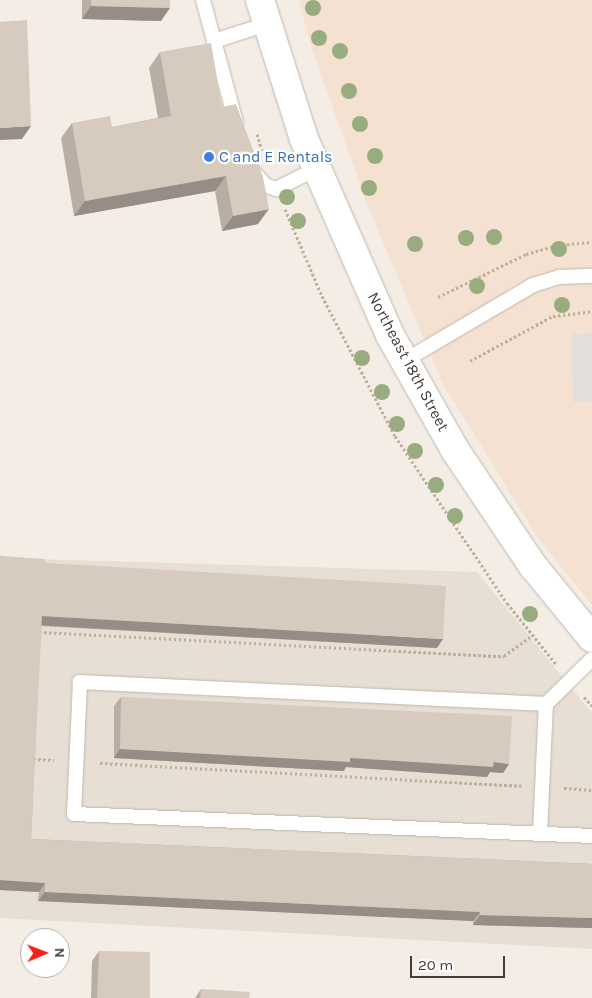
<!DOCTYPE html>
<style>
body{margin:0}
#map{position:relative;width:592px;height:998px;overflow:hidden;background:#f3ede6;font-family:Karla,sans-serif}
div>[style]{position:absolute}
.residential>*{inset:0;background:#e7ded4}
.commercial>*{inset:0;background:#f4e1d1}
.parking>*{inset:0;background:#e1dedb}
.path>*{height:3px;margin-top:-1.5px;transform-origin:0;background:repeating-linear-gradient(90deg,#bfae9a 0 2.5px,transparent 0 5px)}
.roads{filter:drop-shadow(0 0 1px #c1b7ac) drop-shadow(0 0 1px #c1b7ac)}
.service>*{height:14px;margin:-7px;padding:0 7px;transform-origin:7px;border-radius:7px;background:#fff}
.tertiary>*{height:28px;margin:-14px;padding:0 14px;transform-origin:14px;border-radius:14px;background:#fff}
.trees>*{width:16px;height:16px;margin:-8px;border-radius:50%;background:#99ac7f}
.wall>*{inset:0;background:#b9aea4}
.shaded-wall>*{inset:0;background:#968d86}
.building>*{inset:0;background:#d7cabf}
.dots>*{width:14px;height:14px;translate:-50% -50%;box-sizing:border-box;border:2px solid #fff;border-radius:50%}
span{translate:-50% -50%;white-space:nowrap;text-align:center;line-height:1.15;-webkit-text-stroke:4.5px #fff;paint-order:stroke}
.shop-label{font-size:16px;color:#366cbe}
.left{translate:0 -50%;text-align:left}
.street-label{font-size:16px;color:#453d35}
.north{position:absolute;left:20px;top:928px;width:50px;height:50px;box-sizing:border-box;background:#fff;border:1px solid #b5b1ae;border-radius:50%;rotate:89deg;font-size:14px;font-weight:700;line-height:20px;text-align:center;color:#453d35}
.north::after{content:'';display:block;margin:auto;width:18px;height:22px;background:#f62019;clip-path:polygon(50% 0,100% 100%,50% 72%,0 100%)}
.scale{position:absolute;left:410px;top:956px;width:95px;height:22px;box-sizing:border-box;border:2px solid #453d35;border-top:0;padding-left:6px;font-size:15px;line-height:18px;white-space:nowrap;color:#453d35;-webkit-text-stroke:4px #fff;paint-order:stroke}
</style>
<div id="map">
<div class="residential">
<div style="clip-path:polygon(0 558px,477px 572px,592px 713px,592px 949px,0 918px)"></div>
</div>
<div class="commercial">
<div style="clip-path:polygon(299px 0,592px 0,592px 605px,540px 541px,443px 384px,368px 207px,310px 43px)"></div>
</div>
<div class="parking">
<div style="clip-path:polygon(592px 333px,592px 402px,573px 402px,572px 334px)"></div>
</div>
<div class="path">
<div style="left:257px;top:134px;width:17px;rotate:73deg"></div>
<div style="left:285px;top:209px;width:95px;rotate:67deg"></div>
<div style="left:322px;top:296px;width:158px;rotate:62.5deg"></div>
<div style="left:395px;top:436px;width:201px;rotate:56.2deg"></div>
<div style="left:507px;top:603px;width:78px;rotate:51.2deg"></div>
<div style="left:438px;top:297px;width:98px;rotate:-26deg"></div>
<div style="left:526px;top:254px;width:32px;rotate:-16deg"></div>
<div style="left:557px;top:245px;width:35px;rotate:-5deg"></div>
<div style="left:470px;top:361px;width:94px;rotate:-28.5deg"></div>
<div style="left:553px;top:316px;width:39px;rotate:-7deg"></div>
<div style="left:39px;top:632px;width:466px;rotate:3deg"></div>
<div style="left:504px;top:656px;width:36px;rotate:-36deg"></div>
<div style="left:584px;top:697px;width:12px;rotate:48deg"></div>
<div style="left:33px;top:759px;width:21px;rotate:3deg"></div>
<div style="left:100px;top:763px;width:422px;rotate:3.1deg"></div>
<div style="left:564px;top:788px;width:28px;rotate:4deg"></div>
</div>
<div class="roads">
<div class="service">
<div style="left:203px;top:0;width:126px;rotate:74.9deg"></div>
<div style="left:214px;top:41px;width:56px;rotate:-17.8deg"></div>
<div style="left:253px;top:171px;width:18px;rotate:49deg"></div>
<div style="left:265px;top:185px;width:12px;rotate:20deg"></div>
<div style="left:276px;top:189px;width:45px;rotate:-26.6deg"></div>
<div style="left:404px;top:361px;width:150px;rotate:-30.5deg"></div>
<div style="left:533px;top:285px;width:27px;rotate:-17deg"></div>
<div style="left:559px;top:277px;width:33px;rotate:-2deg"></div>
<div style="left:592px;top:659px;width:64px;rotate:135.6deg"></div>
<div style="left:546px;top:704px;width:467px;rotate:-177.3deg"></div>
<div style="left:80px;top:682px;width:132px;rotate:92.6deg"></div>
<div style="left:74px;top:814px;width:518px;rotate:2.43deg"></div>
<div style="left:540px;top:834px;width:130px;rotate:-87.4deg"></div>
</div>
<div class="tertiary">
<div style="left:260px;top:0;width:146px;rotate:72.4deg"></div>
<div style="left:304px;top:139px;width:214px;rotate:66.3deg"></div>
<div style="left:390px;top:335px;width:132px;rotate:60.5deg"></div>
<div style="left:455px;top:450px;width:140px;rotate:56.1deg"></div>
<div style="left:533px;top:566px;width:93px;rotate:50.7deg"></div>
</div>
</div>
<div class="trees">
<div style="left:313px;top:8px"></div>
<div style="left:319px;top:38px"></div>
<div style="left:340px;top:51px"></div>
<div style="left:349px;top:91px"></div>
<div style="left:360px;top:124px"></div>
<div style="left:375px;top:156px"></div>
<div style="left:369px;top:188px"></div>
<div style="left:287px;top:197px"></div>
<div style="left:298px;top:221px"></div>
<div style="left:494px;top:237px"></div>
<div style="left:466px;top:238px"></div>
<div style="left:415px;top:244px"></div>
<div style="left:559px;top:249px"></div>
<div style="left:477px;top:286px"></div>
<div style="left:562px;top:305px"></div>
<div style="left:362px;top:358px"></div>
<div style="left:382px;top:392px"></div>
<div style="left:397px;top:424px"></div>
<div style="left:415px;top:451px"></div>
<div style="left:436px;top:485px"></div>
<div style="left:455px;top:516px"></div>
<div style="left:530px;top:614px"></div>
</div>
<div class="wall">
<div style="clip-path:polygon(82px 0,170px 0,161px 21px,82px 19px)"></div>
<div style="clip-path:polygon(160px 52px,222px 107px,258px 224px,222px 231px,215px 191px,74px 216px,61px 138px,72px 123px,112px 127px,158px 118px,149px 68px)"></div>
<div style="clip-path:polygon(0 556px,45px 563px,437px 648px,41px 626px,31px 839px,592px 864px,592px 928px,473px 925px,473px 921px,38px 901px,39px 892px,0 890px)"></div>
<div style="clip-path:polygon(121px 697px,509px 764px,503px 773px,490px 772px,487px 777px,346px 767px,344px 771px,114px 758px,114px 706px)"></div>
<div style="clip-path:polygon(99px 951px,150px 998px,91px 998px,92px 961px)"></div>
<div style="clip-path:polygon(201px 989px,249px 998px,195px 998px)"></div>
</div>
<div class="shaded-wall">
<div style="clip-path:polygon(91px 6px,170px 8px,161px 21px,82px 19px)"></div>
<div style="clip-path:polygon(31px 126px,22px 139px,0 140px,0 128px)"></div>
<div style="clip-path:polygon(226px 176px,215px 191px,74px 216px,85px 201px)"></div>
<div style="clip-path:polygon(269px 209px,258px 224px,222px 231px,233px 216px)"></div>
<div style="clip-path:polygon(42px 616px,443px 639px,437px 648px,35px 625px)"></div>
<div style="clip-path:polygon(120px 749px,494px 762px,509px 764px,503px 773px,490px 772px,487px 777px,346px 767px,344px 771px,114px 758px)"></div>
<div style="clip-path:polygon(0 880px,45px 883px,39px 892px,0 890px)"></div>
<div style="clip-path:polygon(45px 892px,480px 912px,473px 921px,38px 901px)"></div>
<div style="clip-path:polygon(480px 915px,592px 918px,592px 928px,473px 925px)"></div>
</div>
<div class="building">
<div style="clip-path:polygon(91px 0,170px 0,170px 8px,91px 6px)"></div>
<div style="clip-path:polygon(27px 20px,31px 126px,0 128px,0 22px)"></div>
<div style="clip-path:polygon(211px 43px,222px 107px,236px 104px,263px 177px,269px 209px,233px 216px,226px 176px,85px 201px,72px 123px,110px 116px,112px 127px,171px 116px,160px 52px)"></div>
<div style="clip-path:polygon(0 556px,45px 559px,45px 563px,446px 586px,443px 639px,42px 616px,31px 839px,592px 864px,592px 918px,480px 915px,480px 912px,45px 892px,45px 883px,0 880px)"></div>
<div style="clip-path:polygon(121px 697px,512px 716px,509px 764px,494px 762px,493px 767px,350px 758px,350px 762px,120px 749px)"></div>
<div style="clip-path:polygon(99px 951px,150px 952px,150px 998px,97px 998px)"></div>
<div style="clip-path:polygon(201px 989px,250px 992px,249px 998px,200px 998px)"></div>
</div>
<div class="dots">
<div style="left:209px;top:157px;background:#3f7fe0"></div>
</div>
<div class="shop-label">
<span class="left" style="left:219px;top:157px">C and E Rentals</span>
</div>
<div class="street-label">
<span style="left:408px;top:362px;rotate:62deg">Northeast 18th Street</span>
</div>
<div class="north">N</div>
<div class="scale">20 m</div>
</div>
